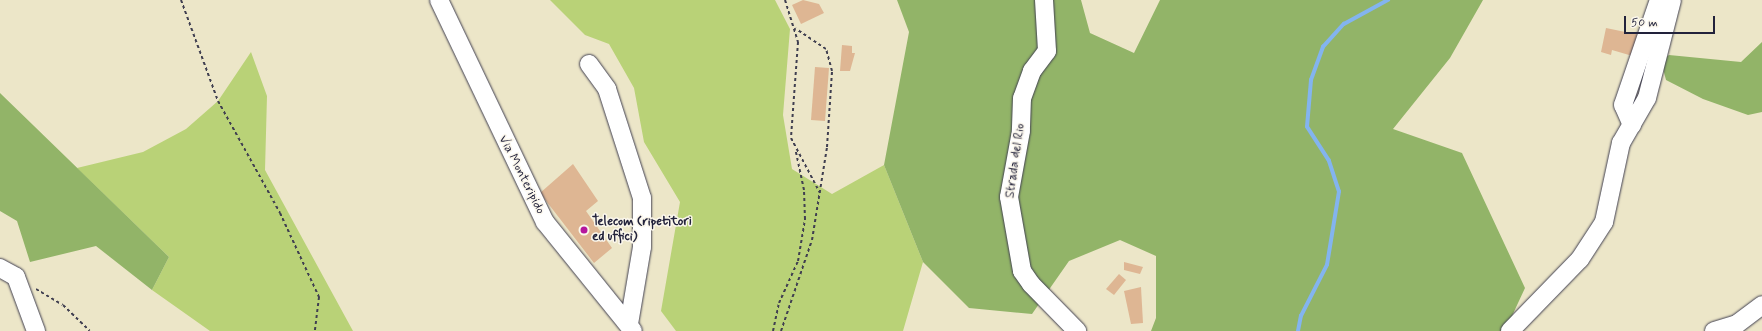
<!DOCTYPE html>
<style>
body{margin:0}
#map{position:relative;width:1762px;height:331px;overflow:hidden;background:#ece6c8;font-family:Mynerve,sans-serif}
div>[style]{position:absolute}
.green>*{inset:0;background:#b9d277}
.forest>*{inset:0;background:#92b468}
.stream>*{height:3.5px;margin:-1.75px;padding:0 1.75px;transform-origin:1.75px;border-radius:1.75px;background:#83b4ef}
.building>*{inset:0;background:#deb693}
.path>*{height:2px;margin-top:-1px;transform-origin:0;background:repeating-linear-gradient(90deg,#403f50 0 3px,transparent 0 6px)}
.roads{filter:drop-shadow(0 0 1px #403f50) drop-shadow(0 0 1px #403f50)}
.minor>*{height:18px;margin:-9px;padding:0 9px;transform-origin:9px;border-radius:9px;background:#fff}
.dots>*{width:11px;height:11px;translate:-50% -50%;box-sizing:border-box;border:2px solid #fbf7ec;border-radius:50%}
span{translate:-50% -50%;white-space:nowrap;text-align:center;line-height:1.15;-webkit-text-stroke:3px #fbf7ec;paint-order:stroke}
.street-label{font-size:13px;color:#22223b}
.poi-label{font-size:13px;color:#22223b;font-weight:700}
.left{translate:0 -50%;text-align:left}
.scale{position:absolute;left:1624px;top:16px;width:91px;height:18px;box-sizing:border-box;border:2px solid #22223b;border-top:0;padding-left:5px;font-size:12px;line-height:14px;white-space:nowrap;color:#22223b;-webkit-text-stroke:3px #fbf7ec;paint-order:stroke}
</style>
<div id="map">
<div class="green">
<div style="clip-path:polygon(550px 0,775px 0,790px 29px,783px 115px,792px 169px,832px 194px,884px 165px,923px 262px,903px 331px,676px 331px,661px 311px,680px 202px,644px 142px,634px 88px,609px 44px,585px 35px)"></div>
<div style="clip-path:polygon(251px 52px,267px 96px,265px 170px,353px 331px,210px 331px,152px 290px,169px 257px,77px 168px,143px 152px,186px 129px,218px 101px)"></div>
</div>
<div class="forest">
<div style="clip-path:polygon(897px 0,1081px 0,1090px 33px,1134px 53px,1160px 0,1483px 0,1450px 58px,1393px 129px,1462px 153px,1525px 288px,1505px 331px,1151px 331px,1156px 318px,1156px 256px,1120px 240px,1069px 261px,1032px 314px,969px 308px,923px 262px,884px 165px,909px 32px)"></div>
<div style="clip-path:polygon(1762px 42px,1762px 112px,1748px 115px,1703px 99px,1666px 80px,1661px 61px,1669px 55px,1741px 62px)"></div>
<div style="clip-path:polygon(0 93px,169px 257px,152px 290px,96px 246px,30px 262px,17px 221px,0 211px)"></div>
</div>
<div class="stream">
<div style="left:1298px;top:331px;width:15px;rotate:-79deg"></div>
<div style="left:1301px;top:316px;width:57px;rotate:-63deg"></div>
<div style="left:1327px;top:265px;width:74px;rotate:-80.7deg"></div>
<div style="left:1339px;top:192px;width:33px;rotate:-108deg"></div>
<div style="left:1329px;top:161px;width:40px;rotate:-122.9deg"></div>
<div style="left:1307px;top:127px;width:47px;rotate:-85.1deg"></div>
<div style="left:1311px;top:80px;width:35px;rotate:-70deg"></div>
<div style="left:1323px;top:47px;width:31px;rotate:-48deg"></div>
<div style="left:1344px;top:24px;width:50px;rotate:-28.6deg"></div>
</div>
<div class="building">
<div style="clip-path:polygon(803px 0,819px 4px,824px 13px,801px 24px,792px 5px)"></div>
<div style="clip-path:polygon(1606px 28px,1640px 35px,1636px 57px,1612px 50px,1611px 55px,1601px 52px)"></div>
<div style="clip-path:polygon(842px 45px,852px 46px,852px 53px,855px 53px,850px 71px,840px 71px)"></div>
<div style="clip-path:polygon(815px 67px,829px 68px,825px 121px,811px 120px)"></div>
<div style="clip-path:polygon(573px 164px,598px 201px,586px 211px,612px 248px,594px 263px,540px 193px)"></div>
<div style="clip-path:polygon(1124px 262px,1143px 267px,1140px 274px,1124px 270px)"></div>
<div style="clip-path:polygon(1119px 274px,1126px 280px,1114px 295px,1106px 289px)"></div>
<div style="clip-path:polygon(1141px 287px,1143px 323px,1131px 324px,1124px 291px)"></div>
</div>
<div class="path">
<div style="left:181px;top:0;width:108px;rotate:69.9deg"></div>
<div style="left:218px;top:101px;width:128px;rotate:61deg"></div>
<div style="left:280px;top:213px;width:93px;rotate:65.1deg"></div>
<div style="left:319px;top:297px;width:34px;rotate:97deg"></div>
<div style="left:785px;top:0;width:44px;rotate:72.8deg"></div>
<div style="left:798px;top:42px;width:96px;rotate:94.2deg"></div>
<div style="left:791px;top:138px;width:62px;rotate:62.2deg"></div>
<div style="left:36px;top:289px;width:31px;rotate:31deg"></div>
<div style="left:63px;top:305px;width:37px;rotate:44deg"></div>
<div style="left:773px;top:331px;width:29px;rotate:-78deg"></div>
<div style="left:779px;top:303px;width:46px;rotate:-65.7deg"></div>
<div style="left:798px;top:261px;width:43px;rotate:-80.5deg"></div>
<div style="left:805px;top:219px;width:29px;rotate:-92deg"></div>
<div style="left:804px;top:190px;width:39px;rotate:-102deg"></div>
<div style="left:781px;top:331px;width:96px;rotate:-71.2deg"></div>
<div style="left:812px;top:240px;width:94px;rotate:-80.8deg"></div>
<div style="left:827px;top:147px;width:76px;rotate:-86.2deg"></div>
<div style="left:832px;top:71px;width:23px;rotate:-105deg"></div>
<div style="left:826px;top:49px;width:37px;rotate:-146deg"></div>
</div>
<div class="roads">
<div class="minor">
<div style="left:439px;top:0;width:246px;rotate:64.5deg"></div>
<div style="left:545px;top:222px;width:140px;rotate:51.1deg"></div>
<div style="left:1044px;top:0;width:51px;rotate:86.6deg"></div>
<div style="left:1047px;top:51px;width:25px;rotate:127deg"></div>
<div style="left:1032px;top:71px;width:29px;rotate:110deg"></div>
<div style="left:1022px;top:98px;width:33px;rotate:92deg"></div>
<div style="left:1021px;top:131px;width:67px;rotate:100.3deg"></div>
<div style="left:1009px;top:197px;width:75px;rotate:80deg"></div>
<div style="left:1022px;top:271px;width:16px;rotate:55deg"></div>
<div style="left:1031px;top:284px;width:66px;rotate:45.6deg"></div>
<div style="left:589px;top:64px;width:31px;rotate:54deg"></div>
<div style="left:607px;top:89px;width:114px;rotate:72.2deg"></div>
<div style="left:642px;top:198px;width:49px;rotate:90deg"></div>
<div style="left:642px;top:247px;width:78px;rotate:99.6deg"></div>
<div style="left:1632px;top:125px;width:22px;rotate:-114deg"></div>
<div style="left:1623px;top:105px;width:111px;rotate:-71.1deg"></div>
<div style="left:0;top:268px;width:18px;rotate:29deg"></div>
<div style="left:16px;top:277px;width:58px;rotate:69.7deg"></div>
<div style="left:1510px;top:331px;width:100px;rotate:-45.8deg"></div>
<div style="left:1580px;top:259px;width:44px;rotate:-57deg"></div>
<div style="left:1604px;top:222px;width:81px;rotate:-77.9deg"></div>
<div style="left:1621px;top:143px;width:52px;rotate:-60deg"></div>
<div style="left:1647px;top:98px;width:101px;rotate:-75.7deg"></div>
<div style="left:1714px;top:331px;width:24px;rotate:-17deg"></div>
<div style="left:1737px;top:324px;width:31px;rotate:-37deg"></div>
</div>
</div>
<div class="dots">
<div style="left:584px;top:230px;background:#b5179e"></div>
</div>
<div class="street-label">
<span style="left:1016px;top:161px;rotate:-82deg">Strada del Rio</span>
<span style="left:521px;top:175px;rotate:63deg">Via Monteripido</span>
</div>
<div class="poi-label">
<span class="left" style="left:592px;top:230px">Telecom (ripetitori<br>ed uffici)</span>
</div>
<div class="scale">50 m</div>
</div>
